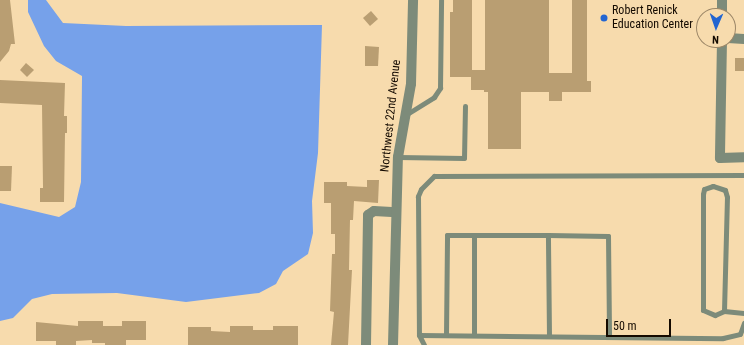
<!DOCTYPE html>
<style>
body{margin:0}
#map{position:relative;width:744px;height:345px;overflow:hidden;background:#f7dbad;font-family:"Roboto Condensed",sans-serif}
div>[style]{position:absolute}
.water>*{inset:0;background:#76a1ea}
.building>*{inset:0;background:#b99e72}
.service>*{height:5px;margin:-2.5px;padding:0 2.5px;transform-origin:2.5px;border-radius:2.5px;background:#7d8b7a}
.minor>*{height:10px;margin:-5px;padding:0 5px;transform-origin:5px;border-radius:5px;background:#7d8b7a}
.dots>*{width:11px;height:11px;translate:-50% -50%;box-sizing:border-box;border:2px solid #f7dbad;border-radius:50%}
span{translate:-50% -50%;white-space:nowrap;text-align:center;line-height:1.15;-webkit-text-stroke:3px #f7dbad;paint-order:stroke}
.poi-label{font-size:12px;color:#140a00}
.left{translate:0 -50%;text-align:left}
.street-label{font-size:12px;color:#140a00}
.north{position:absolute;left:696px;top:8px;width:40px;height:40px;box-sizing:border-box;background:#f7dbad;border:1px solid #9c8768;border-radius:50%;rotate:182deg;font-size:11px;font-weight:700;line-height:16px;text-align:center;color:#140a00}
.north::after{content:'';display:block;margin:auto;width:14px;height:18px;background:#2365d1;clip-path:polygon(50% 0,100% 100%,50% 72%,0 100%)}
.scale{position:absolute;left:606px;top:319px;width:65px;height:18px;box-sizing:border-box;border:2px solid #140a00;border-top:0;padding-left:5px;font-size:12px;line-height:14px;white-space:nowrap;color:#140a00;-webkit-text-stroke:3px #f7dbad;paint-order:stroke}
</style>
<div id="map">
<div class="water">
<div style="clip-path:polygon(28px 0,46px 0,63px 23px,126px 26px,322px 25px,318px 153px,312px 201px,313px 233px,308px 254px,283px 271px,276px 284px,259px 293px,186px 302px,117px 293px,52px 294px,32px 299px,13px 318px,0 321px,0 203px,59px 217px,75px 207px,81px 182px,82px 76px,56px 61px,44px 46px,28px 12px)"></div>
</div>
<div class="building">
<div style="clip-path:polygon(0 0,10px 0,15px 44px,11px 44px,9px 51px,0 62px)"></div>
<div style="clip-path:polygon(453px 0,472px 0,472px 70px,485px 70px,485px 0,549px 0,549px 73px,572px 73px,572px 0,587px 0,587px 81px,591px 81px,591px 92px,562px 92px,562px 101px,549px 101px,549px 92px,521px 92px,521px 149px,488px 149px,488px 92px,484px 92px,484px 90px,471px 90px,471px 77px,450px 77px,450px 12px,453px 12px)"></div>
<div style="clip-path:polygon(371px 11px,378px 19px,370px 26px,363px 18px)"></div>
<div style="clip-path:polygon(365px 46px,379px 47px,378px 66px,365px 66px)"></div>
<div style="clip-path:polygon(735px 58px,744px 58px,744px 71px,735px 71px)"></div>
<div style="clip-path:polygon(26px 63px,34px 70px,27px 77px,20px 70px)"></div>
<div style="clip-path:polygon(0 80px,65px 83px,64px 116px,67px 116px,67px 133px,65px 133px,64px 202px,40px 202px,40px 188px,43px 188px,42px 105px,0 103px)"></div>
<div style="clip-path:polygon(0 166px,12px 166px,11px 191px,0 191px)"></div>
<div style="clip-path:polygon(367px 180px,379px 180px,378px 203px,354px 201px,353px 220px,350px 220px,349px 270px,352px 270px,348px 345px,331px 345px,334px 312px,330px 311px,332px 254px,335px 254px,335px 234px,331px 234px,331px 203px,324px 203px,324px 182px,347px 182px,347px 186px,367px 187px)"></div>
<div style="clip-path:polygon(78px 321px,103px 321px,103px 326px,122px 326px,122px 321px,146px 321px,146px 340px,126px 340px,126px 345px,105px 345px,105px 343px,92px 343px,92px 340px,76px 341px,76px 345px,56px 345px,56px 341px,36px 341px,36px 322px,78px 326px)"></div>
<div style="clip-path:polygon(230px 326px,253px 326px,253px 330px,273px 330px,273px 326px,298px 326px,298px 345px,188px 345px,188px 327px,211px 327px,211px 331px,230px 332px)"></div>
</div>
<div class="service">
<div style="left:407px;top:114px;width:32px;rotate:-32deg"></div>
<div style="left:434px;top:97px;width:11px;rotate:-56deg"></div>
<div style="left:440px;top:88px;width:88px;rotate:-89.3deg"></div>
<div style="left:398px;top:157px;width:66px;rotate:0.9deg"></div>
<div style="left:464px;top:158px;width:52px;rotate:-88.9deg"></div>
<div style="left:744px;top:175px;width:310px;rotate:179.8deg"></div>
<div style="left:434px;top:176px;width:18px;rotate:135deg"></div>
<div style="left:421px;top:189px;width:8px;rotate:113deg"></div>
<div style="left:418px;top:196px;width:139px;rotate:89.6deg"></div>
<div style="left:419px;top:335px;width:304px;rotate:0.6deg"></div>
<div style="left:723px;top:338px;width:17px;rotate:-13deg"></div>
<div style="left:740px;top:334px;width:12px;rotate:-70deg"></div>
<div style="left:474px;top:235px;width:100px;rotate:90deg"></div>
<div style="left:724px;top:311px;width:114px;rotate:-88.5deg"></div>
<div style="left:727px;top:197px;width:7px;rotate:-106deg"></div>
<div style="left:725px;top:190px;width:13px;rotate:-162deg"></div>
<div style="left:713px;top:186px;width:9px;rotate:162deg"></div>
<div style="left:704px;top:189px;width:5px;rotate:101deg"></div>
<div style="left:703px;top:194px;width:116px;rotate:90deg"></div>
<div style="left:703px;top:310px;width:13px;rotate:23deg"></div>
<div style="left:715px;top:315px;width:10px;rotate:-24deg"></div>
<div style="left:724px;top:311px;width:20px;rotate:6deg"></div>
<div style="left:419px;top:335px;width:11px;rotate:63deg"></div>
<div style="left:446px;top:335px;width:100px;rotate:-89.4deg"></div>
<div style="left:447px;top:235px;width:101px"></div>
<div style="left:549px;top:336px;width:101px;rotate:-90.6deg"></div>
<div style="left:548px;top:235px;width:60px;rotate:1deg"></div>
<div style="left:608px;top:236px;width:100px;rotate:89.4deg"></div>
</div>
<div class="minor">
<div style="left:722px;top:0;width:16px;rotate:90deg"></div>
<div style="left:728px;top:38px;width:16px;rotate:4deg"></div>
<div style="left:722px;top:40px;width:118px;rotate:91deg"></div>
<div style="left:720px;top:158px;width:24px;rotate:-2deg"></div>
<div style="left:366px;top:345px;width:130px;rotate:-89.1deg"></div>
<div style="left:368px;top:215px;width:7px;rotate:-34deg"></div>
<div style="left:374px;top:211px;width:22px;rotate:3deg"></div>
<div style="left:393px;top:345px;width:188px;rotate:-88.5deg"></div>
<div style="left:398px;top:157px;width:74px;rotate:-79.9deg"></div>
<div style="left:411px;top:84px;width:84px;rotate:-88.6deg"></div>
</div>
<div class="dots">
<div style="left:604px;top:18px;background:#2365d1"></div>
</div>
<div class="poi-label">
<span class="left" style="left:612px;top:18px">Robert Renick<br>Education Center</span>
</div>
<div class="street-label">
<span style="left:391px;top:116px;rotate:-84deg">Northwest 22nd Avenue</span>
</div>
<div class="north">N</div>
<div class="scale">50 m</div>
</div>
